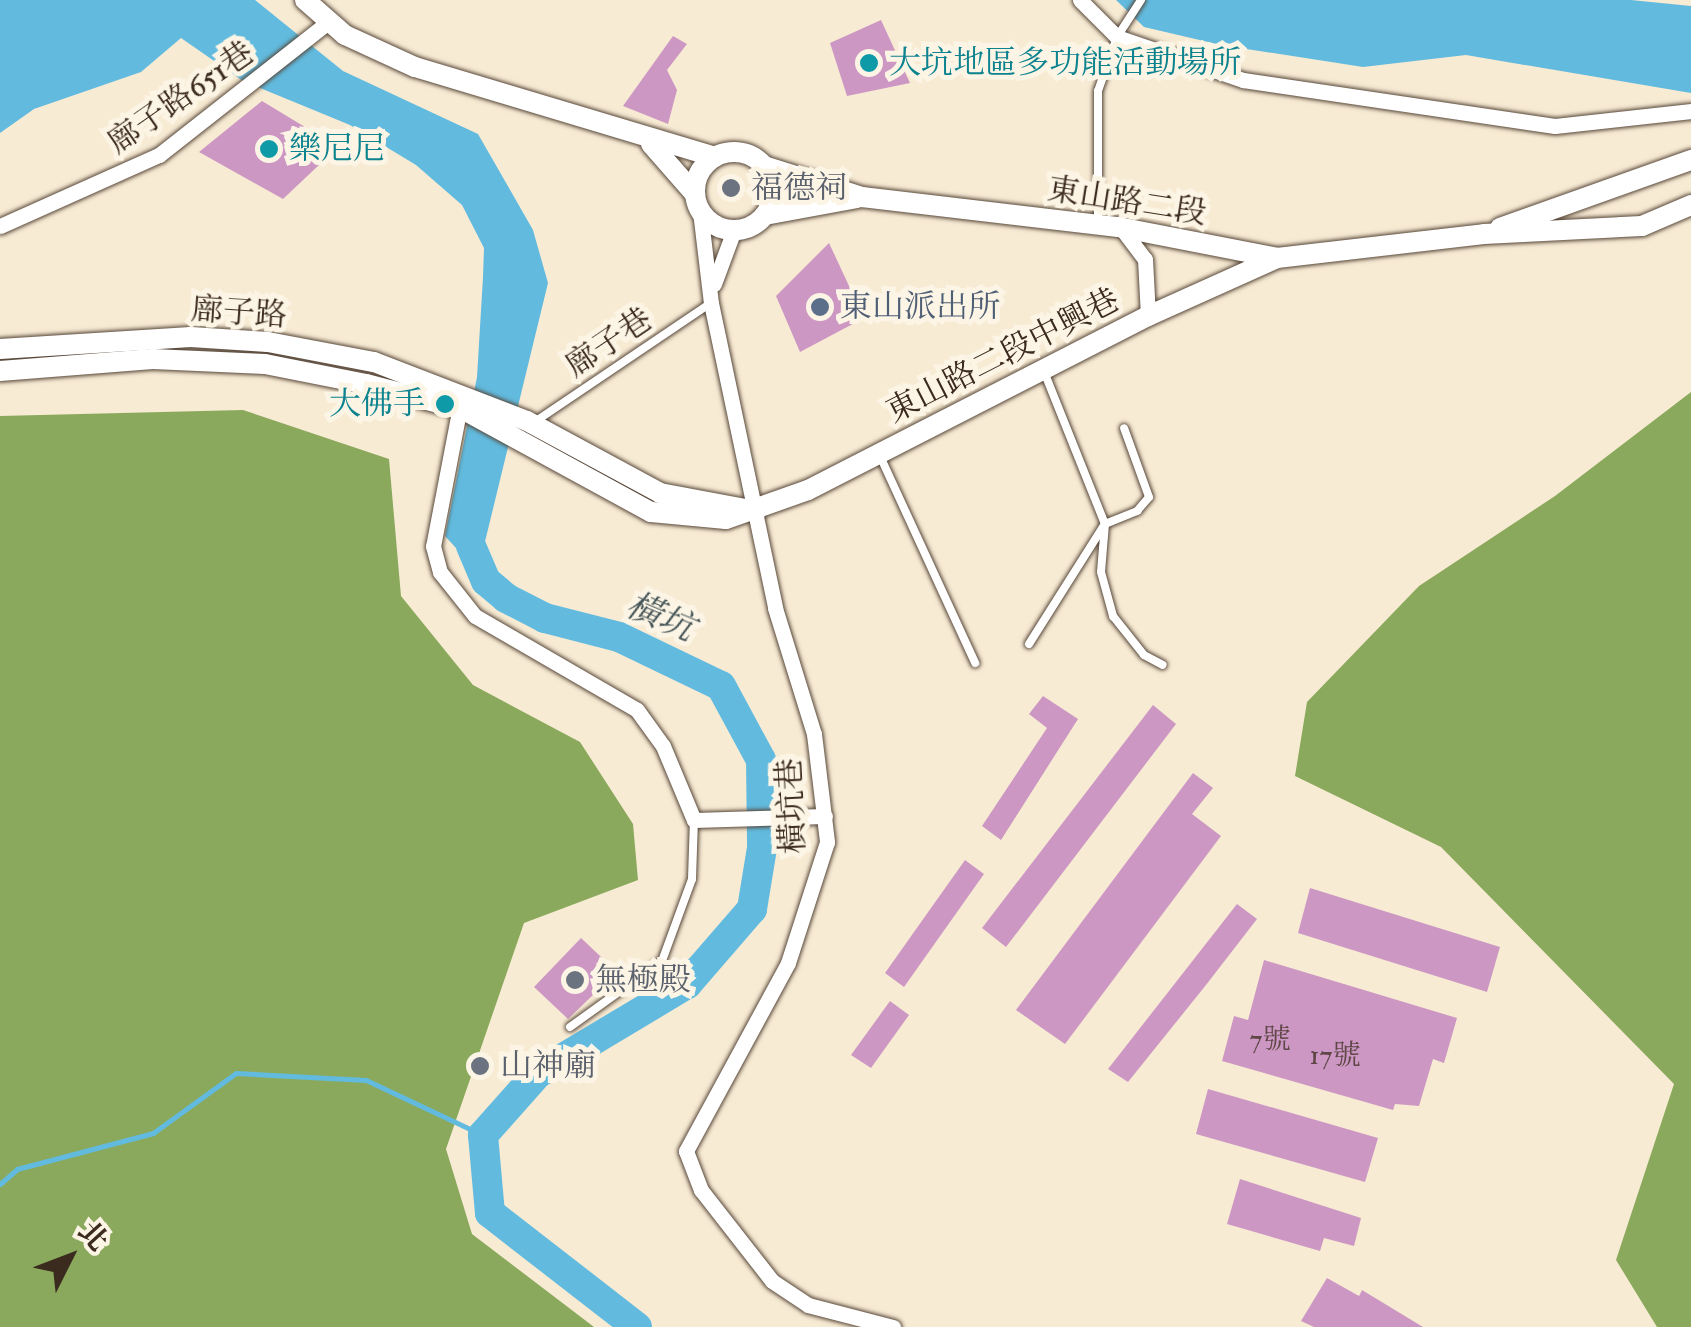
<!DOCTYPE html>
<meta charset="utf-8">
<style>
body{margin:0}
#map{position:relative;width:1691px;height:1327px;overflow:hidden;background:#f8ebd4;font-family:"IM FELL Double Pica","Noto Serif TC",serif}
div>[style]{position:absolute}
.forest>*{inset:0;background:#8aa95c}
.water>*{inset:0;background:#62bbdf}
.stream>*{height:5px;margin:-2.5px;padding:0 2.5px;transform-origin:2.5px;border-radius:2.5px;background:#62bbdf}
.river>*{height:30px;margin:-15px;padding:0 15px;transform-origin:15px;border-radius:15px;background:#62bbdf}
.building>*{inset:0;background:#cc98c3}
.roads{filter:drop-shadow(0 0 2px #574739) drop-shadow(0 0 2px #574739)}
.service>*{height:8px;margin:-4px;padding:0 4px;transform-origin:4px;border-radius:4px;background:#fff}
.minor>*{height:15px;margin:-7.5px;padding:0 7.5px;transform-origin:7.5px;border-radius:7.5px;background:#fff}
.secondary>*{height:20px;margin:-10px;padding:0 10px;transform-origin:10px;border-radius:10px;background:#fff}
.secondary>.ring{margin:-10px;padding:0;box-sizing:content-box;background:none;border:20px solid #fff;border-radius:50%}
.dots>*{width:28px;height:28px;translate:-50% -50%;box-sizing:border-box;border:5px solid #fcf5e5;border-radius:50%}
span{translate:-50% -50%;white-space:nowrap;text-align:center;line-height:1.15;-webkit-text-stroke:10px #fcf5e5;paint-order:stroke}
.number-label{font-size:28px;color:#5f4647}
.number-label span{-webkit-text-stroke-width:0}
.culture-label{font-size:32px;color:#0d838f}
.left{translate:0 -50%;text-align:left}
.right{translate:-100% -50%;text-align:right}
.street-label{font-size:32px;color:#3b2a1e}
.worship-label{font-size:32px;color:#5b616d}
.service-label{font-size:32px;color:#4e5e75}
.water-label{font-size:35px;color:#475658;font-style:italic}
.north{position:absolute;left:20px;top:1207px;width:100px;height:100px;-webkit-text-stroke:8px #fcf5e5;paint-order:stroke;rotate:48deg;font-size:28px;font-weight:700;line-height:40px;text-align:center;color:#3b2a1e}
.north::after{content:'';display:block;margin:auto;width:35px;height:45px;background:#3b2a1e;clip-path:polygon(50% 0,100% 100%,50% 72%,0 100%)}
</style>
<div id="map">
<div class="forest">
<div style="clip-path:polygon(1691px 392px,1691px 1327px,1657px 1327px,1616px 1260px,1674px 1084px,1441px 847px,1295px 776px,1307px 702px,1419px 586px,1555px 496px)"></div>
<div style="clip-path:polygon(243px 410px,389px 459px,401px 596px,473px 685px,580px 742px,633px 824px,638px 880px,524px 923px,446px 1149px,472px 1234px,594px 1327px,0 1327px,0 416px)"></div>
</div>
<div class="water">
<div style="clip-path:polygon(0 0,255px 0,343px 71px,478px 134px,533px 230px,548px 283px,482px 554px,486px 581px,445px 536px,477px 377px,483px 277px,484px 248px,462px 205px,416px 165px,350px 125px,243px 81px,181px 38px,141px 72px,34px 109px,0 133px)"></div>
<div style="clip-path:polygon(1116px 0,1631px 0,1691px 6px,1691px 93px,1466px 55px,1363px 67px,1221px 45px,1144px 27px)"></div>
</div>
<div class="stream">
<div style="left:0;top:1184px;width:23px;rotate:-41deg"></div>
<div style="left:17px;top:1169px;width:141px;rotate:-14.8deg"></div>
<div style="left:153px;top:1133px;width:102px;rotate:-35.9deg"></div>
<div style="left:236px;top:1073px;width:130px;rotate:3.1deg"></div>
<div style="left:366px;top:1080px;width:129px;rotate:25.2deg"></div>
<div style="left:634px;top:1327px;width:1px;rotate:-45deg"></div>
</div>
<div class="river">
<div style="left:471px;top:546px;width:38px;rotate:67deg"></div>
<div style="left:486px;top:581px;width:26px;rotate:40deg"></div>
<div style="left:506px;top:598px;width:44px;rotate:27.1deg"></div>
<div style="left:545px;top:618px;width:76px;rotate:14.4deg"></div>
<div style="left:619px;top:637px;width:113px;rotate:25.7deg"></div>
<div style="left:721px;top:686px;width:84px;rotate:61.6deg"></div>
<div style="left:761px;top:760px;width:88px;rotate:89.3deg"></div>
<div style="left:762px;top:848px;width:62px;rotate:99.3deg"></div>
<div style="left:752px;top:909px;width:99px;rotate:130.9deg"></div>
<div style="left:687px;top:984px;width:174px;rotate:149.1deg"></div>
<div style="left:538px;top:1073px;width:83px;rotate:131.6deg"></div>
<div style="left:483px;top:1135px;width:78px;rotate:84.9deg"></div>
<div style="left:490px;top:1213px;width:186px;rotate:37.8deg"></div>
</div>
<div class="building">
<div style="clip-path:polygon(881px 20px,910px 83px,847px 96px,830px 43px)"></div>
<div style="clip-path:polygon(673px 36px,687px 44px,667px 70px,677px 90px,668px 124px,623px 106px)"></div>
<div style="clip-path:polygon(262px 101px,338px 147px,283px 199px,199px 152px)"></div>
<div style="clip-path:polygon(829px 243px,864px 318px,800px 352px,776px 296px)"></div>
<div style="clip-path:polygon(1043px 696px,1078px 719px,1001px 840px,982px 826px,1047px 728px,1029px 714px)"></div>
<div style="clip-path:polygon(1153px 705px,1176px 724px,1006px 947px,982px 928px)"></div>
<div style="clip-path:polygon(1193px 773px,1213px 788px,1192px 814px,1221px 836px,1065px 1044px,1016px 1010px)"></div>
<div style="clip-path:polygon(965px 860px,984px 874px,904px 987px,885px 973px)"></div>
<div style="clip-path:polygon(1310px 888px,1500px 947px,1487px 992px,1298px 933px)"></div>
<div style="clip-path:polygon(1237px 904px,1257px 919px,1206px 985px,1128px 1082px,1108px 1069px)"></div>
<div style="clip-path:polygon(581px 938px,617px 972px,568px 1019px,534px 987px)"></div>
<div style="clip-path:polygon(1264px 960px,1457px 1018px,1444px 1063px,1433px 1059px,1419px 1106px,1395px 1104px,1393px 1110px,1222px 1061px,1234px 1016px,1248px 1020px)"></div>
<div style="clip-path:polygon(890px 1001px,909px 1015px,871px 1068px,851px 1055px)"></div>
<div style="clip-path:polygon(1208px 1089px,1378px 1138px,1365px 1182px,1196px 1134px)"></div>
<div style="clip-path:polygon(1240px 1179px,1361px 1218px,1354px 1246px,1324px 1238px,1320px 1251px,1227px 1224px)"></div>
<div style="clip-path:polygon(1327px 1278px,1359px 1296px,1362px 1290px,1423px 1327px,1314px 1327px,1301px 1321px)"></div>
</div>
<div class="roads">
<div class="service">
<div style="left:1098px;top:221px;width:130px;rotate:-90deg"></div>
<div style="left:1098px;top:91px;width:57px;rotate:-70.6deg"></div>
<div style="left:1117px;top:37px;width:44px;rotate:-57deg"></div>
<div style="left:1045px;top:374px;width:162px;rotate:68.2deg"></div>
<div style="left:1105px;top:524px;width:48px;rotate:94.8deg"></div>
<div style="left:1101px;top:572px;width:46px;rotate:74.7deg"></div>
<div style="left:1113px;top:616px;width:50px;rotate:51.5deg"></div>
<div style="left:1144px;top:655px;width:21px;rotate:28deg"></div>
<div style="left:533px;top:423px;width:215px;rotate:-34deg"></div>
<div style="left:880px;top:456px;width:228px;rotate:65.3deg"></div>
<div style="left:1029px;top:644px;width:142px;rotate:-57.7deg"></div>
<div style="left:1105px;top:524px;width:35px;rotate:-22deg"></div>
<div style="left:1137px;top:511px;width:18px;rotate:-49deg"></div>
<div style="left:1149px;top:497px;width:73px;rotate:-109.9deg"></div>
<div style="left:570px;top:1027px;width:113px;rotate:-35.7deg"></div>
<div style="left:662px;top:961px;width:87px;rotate:-69.9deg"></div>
<div style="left:692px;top:879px;width:59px;rotate:-88.1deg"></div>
</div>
<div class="minor">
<div style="left:1080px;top:0;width:52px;rotate:45deg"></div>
<div style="left:1117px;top:37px;width:133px;rotate:18.8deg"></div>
<div style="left:1243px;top:80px;width:315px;rotate:8.4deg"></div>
<div style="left:1555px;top:126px;width:137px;rotate:-6.3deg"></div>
<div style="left:700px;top:211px;width:93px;rotate:83.2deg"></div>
<div style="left:711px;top:303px;width:312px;rotate:78.1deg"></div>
<div style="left:775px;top:608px;width:132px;rotate:72.8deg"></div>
<div style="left:814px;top:734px;width:109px;rotate:83.1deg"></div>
<div style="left:827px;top:842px;width:127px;rotate:107.9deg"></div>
<div style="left:788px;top:963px;width:214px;rotate:118.5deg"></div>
<div style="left:686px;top:1151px;width:42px;rotate:69deg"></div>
<div style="left:701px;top:1190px;width:115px;rotate:52deg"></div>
<div style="left:772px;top:1281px;width:43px;rotate:33.7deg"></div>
<div style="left:808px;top:1305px;width:88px;rotate:14.5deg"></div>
<div style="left:0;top:226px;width:174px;rotate:-24.1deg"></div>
<div style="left:159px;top:155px;width:215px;rotate:-38.2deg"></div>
<div style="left:1122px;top:229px;width:38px;rotate:53deg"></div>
<div style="left:1145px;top:259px;width:57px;rotate:87deg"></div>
<div style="left:714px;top:284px;width:58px;rotate:-69.7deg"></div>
<div style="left:461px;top:401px;width:148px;rotate:100.9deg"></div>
<div style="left:433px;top:546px;width:27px;rotate:75deg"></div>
<div style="left:440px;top:572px;width:56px;rotate:51.5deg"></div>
<div style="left:475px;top:616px;width:187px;rotate:30.1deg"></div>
<div style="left:637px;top:710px;width:44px;rotate:54.2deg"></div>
<div style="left:663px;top:746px;width:80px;rotate:67.3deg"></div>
<div style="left:694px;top:820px;width:131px;rotate:-1.7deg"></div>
</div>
<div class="secondary">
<div style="left:305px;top:0;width:53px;rotate:41.2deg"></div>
<div style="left:345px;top:35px;width:77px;rotate:24.6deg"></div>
<div style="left:415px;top:67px;width:313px;rotate:16.7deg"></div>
<div style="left:651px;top:144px;width:67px;rotate:48.7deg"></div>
<div class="ring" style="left:695px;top:152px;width:58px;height:58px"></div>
<div style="left:764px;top:166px;width:103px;rotate:17.6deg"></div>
<div style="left:862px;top:197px;width:258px;rotate:6.7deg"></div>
<div style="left:1118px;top:227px;width:162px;rotate:11deg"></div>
<div style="left:1277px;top:258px;width:208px;rotate:-6.6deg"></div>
<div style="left:1484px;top:234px;width:158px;rotate:-2.9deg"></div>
<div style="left:1642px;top:226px;width:53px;rotate:-23.2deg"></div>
<div style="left:765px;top:215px;width:94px;rotate:-10.5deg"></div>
<div style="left:1500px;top:228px;width:203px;rotate:-19.6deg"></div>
<div style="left:0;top:349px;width:191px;rotate:-3.6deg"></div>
<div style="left:191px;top:337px;width:77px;rotate:3.7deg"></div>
<div style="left:268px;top:342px;width:108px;rotate:10.7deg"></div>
<div style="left:374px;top:362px;width:164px;rotate:21.1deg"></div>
<div style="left:527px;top:421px;width:151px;rotate:28.4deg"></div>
<div style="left:660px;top:493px;width:98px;rotate:10.6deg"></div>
<div style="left:0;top:371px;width:153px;rotate:-4.5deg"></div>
<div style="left:153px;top:359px;width:112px;rotate:2.6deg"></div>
<div style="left:265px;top:364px;width:103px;rotate:11.2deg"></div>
<div style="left:366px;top:384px;width:99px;rotate:14.6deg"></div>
<div style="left:462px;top:409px;width:215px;rotate:28.6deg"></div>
<div style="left:651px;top:512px;width:75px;rotate:5.3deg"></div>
<div style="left:726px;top:519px;width:87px;rotate:-19.5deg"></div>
<div style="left:808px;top:490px;width:382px;rotate:-27.1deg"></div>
<div style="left:1148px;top:316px;width:141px;rotate:-24.2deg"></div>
</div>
</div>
<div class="dots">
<div style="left:869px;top:63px;background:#0f9aa8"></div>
<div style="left:269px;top:149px;background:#0f9aa8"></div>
<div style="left:731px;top:188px;background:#6b7280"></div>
<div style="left:820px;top:307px;background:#5c6f8a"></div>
<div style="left:445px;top:404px;background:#0f9aa8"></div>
<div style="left:575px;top:980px;background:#6b7280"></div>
<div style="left:480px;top:1066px;background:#6b7280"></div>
</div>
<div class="number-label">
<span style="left:1270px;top:1040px">7號</span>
<span style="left:1335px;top:1056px">17號</span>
</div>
<div class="culture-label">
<span class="left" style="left:889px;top:63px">大坑地區多功能活動場所</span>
<span class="left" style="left:289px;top:149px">樂尼尼</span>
<span class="right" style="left:425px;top:404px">大佛手</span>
</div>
<div class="street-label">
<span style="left:181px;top:98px;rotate:-35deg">廍子路651巷</span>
<span style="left:1127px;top:202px;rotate:9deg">東山路二段</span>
<span style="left:239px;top:313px;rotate:4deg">廍子路</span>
<span style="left:609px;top:343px;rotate:-34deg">廍子巷</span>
<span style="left:1003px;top:356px;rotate:-27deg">東山路二段中興巷</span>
<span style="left:792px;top:806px;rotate:-93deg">橫坑巷</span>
</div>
<div class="worship-label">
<span class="left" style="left:751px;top:188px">福德祠</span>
<span class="left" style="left:595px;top:980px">無極殿</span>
<span class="left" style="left:500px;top:1066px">山神廟</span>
</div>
<div class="service-label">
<span class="left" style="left:840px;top:307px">東山派出所</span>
</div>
<div class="water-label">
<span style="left:660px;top:617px;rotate:23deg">橫坑</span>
</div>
<div class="north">北</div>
</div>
